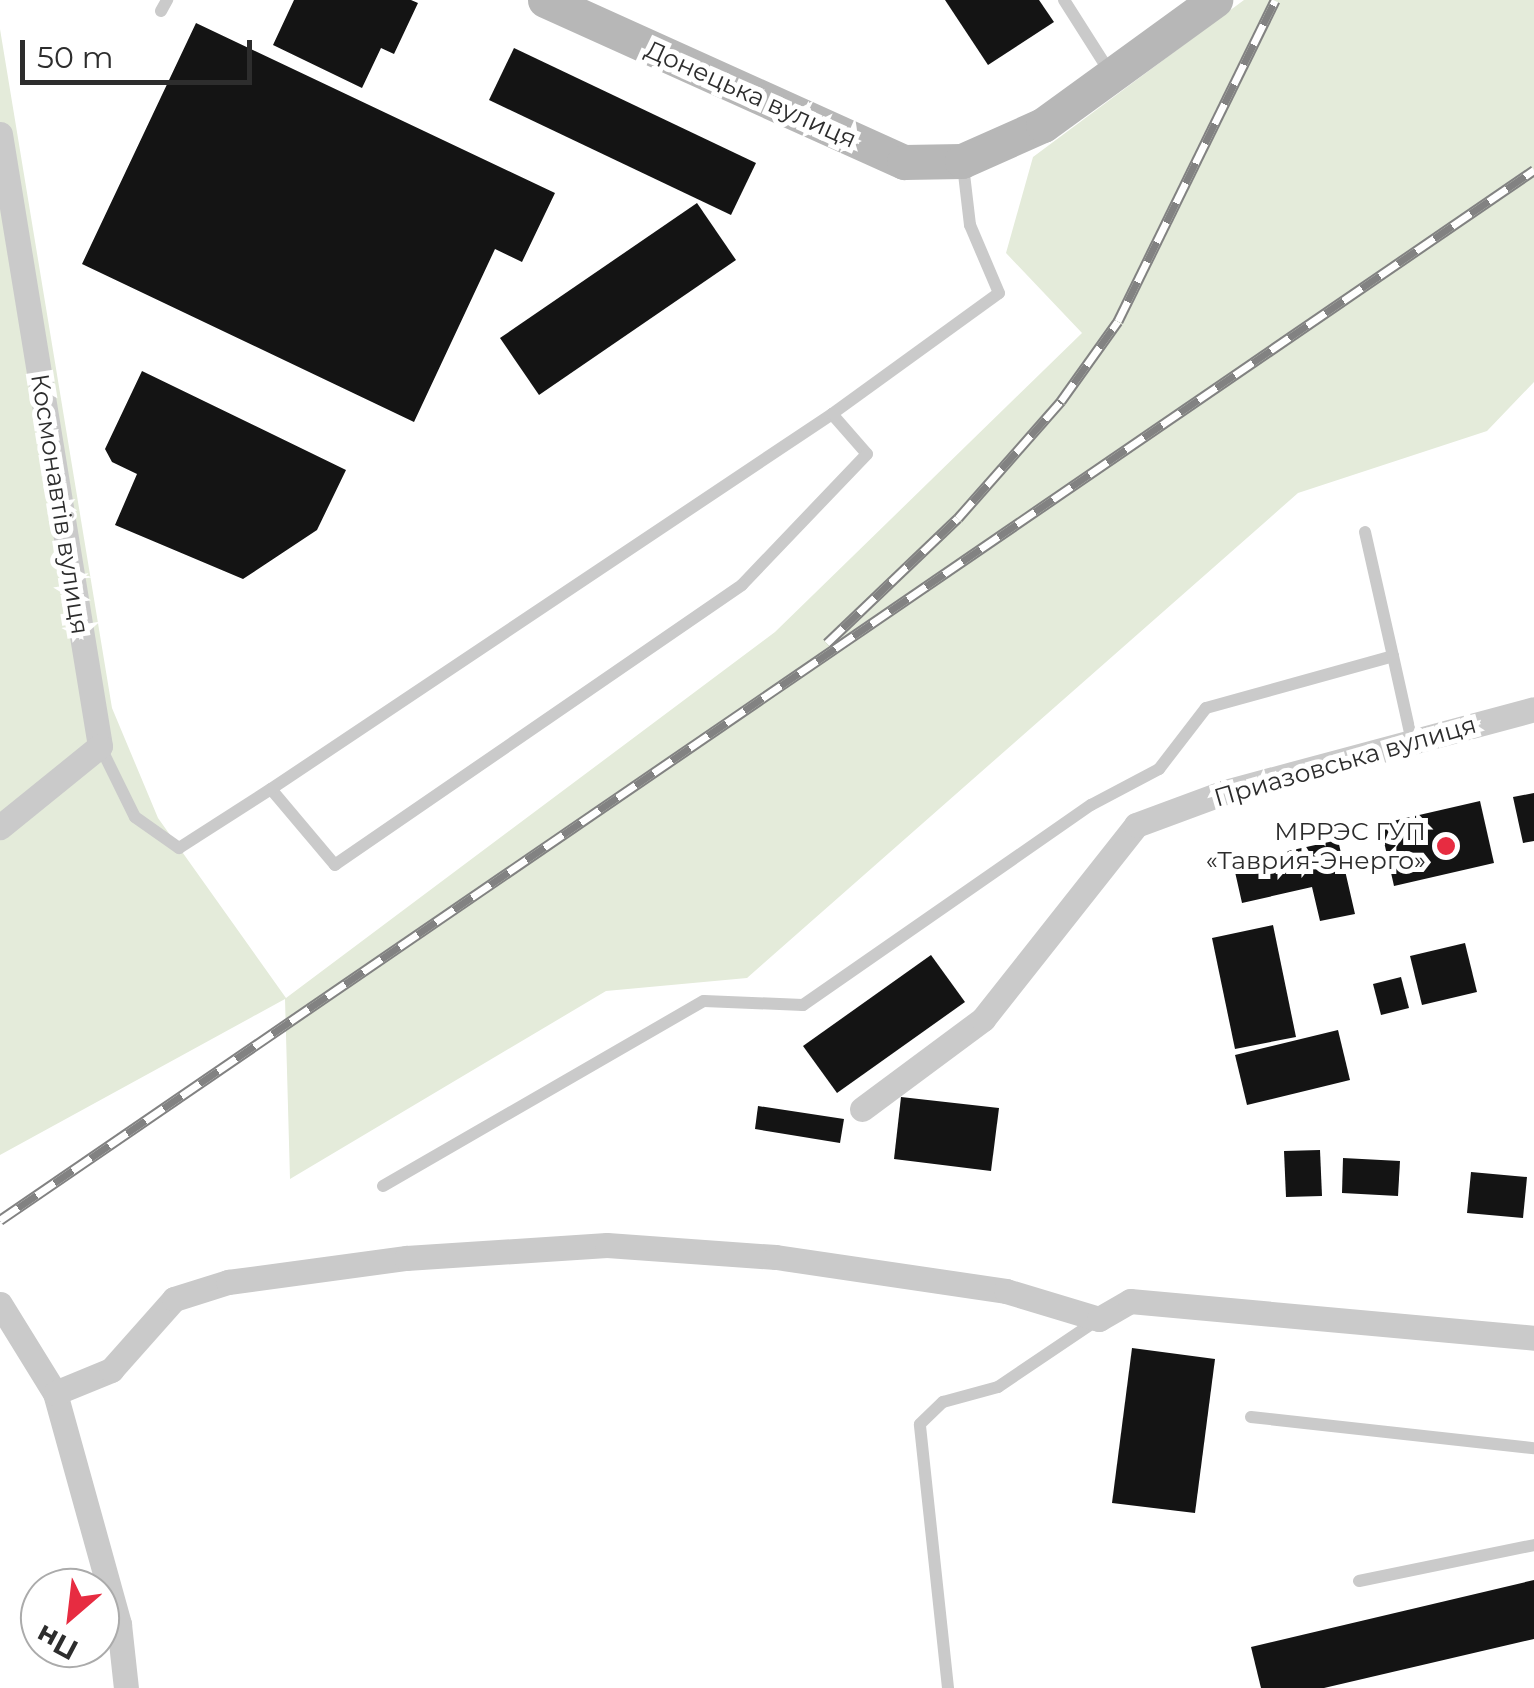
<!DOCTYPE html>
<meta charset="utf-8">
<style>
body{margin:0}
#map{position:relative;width:1534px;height:1688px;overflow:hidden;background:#fff;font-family:Montserrat,sans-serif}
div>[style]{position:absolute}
.green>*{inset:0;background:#e4ebda}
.building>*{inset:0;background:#141414}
.lane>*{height:12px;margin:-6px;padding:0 6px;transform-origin:6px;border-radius:6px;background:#cacaca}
.street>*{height:25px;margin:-12.5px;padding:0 12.5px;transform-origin:12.5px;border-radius:12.5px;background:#cacaca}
.secondary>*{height:35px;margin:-17.5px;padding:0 17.5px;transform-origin:17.5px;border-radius:17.5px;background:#b7b7b7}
.rail>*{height:11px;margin-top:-5.5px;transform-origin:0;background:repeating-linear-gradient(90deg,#fff 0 22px,#828282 0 44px);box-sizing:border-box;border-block:2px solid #828282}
.dots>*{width:28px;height:28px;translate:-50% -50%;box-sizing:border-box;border:5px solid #fff;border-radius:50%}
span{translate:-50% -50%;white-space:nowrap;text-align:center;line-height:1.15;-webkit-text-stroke:10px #fff;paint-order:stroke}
.street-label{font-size:25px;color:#2d2d2d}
.poi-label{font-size:25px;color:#2d2d2d}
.right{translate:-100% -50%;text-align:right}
.north{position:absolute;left:20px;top:1568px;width:100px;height:100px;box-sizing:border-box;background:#fff;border:2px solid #ababab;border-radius:50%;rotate:208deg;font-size:28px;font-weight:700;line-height:40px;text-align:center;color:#2d2d2d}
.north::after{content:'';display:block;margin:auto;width:35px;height:45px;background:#e72c41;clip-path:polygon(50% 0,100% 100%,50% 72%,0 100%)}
.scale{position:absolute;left:20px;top:40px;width:232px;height:45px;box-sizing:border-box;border:5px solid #2d2d2d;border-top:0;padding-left:12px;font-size:30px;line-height:35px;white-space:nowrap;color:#2d2d2d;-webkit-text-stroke:8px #fff;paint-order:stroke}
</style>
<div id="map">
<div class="green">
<div style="clip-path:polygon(1244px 0,1534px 0,1534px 382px,1487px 431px,1298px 493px,747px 978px,606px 991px,290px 1179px,285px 999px,0 1155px,0 29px,112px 708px,158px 818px,286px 998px,775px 632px,1082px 333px,1006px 253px,1033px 157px)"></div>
</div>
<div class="building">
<div style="clip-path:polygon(294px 0,411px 0,418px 3px,394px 54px,381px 48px,362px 88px,273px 45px)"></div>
<div style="clip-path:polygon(945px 0,1039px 0,1054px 22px,988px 65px)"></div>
<div style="clip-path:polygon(196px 23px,555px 193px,522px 262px,495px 249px,414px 422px,82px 264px)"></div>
<div style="clip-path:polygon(514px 48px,756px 163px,731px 215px,489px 100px)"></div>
<div style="clip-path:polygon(697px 203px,736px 260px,539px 395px,500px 338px)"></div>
<div style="clip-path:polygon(142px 371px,346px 470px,317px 530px,243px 579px,115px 525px,137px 474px,112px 462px,105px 449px)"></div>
<div style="clip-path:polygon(1534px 793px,1534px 841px,1523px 843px,1513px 797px)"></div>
<div style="clip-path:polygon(1480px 801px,1494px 863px,1394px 886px,1380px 824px)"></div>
<div style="clip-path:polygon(1338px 840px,1355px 914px,1320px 921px,1312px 887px,1242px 903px,1233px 863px)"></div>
<div style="clip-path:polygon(1273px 925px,1296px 1037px,1235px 1049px,1212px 938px)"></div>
<div style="clip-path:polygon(1465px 943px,1477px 992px,1422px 1005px,1410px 956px)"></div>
<div style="clip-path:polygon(931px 955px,965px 1002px,837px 1093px,803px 1046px)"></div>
<div style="clip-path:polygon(1401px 977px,1409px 1008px,1381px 1015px,1373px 984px)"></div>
<div style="clip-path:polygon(1338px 1030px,1350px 1080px,1247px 1105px,1235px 1055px)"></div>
<div style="clip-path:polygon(901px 1097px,999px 1108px,991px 1171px,894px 1159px)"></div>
<div style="clip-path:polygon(758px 1106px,844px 1119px,840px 1143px,755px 1129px)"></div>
<div style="clip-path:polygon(1320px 1150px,1322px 1196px,1286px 1197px,1284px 1151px)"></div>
<div style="clip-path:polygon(1343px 1158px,1400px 1161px,1398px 1196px,1342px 1193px)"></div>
<div style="clip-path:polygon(1471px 1172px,1527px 1177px,1523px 1218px,1467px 1213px)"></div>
<div style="clip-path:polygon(1132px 1348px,1215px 1359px,1195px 1513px,1112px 1503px)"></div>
<div style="clip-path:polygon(1534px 1580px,1534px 1639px,1324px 1688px,1261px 1688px,1251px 1647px)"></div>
</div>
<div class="lane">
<div style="left:1064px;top:0;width:88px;rotate:57.6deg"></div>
<div style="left:161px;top:11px;width:13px;rotate:-61deg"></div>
<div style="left:832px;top:414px;width:53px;rotate:48.8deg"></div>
<div style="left:867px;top:454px;width:181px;rotate:133.7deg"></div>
<div style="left:742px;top:585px;width:494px;rotate:145.5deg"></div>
<div style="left:335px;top:865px;width:99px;rotate:-130.1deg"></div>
<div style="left:271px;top:789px;width:675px;rotate:-33.76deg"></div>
<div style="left:832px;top:414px;width:206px;rotate:-35.9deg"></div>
<div style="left:999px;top:293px;width:74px;rotate:-113.1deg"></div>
<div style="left:970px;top:225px;width:60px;rotate:-96.7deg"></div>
<div style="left:1365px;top:532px;width:127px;rotate:77.3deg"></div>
<div style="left:100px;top:746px;width:79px;rotate:63.8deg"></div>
<div style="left:135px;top:817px;width:54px;rotate:35.2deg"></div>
<div style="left:179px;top:848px;width:109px;rotate:-32.7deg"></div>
<div style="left:383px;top:1186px;width:370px;rotate:-30deg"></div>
<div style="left:704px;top:1001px;width:99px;rotate:2.3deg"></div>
<div style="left:803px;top:1005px;width:351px;rotate:-34.8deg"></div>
<div style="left:1091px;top:805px;width:77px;rotate:-27.9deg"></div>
<div style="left:1159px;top:769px;width:77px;rotate:-52.4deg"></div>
<div style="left:1206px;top:708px;width:194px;rotate:-15.5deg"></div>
<div style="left:1393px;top:656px;width:88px;rotate:77.5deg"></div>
<div style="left:1251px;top:1417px;width:285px;rotate:6.3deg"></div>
<div style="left:1359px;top:1581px;width:179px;rotate:-11.6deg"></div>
<div style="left:948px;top:1688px;width:265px;rotate:-96.1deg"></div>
<div style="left:920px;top:1424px;width:32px;rotate:-44deg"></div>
<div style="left:943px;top:1402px;width:57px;rotate:-15.3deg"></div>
<div style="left:998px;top:1387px;width:118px;rotate:-34deg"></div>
</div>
<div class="street">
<div style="left:0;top:134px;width:620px;rotate:80.72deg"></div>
<div style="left:100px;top:746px;width:129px;rotate:141deg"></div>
<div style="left:862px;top:1109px;width:151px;rotate:-36.6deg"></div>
<div style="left:983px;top:1019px;width:247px;rotate:-51.7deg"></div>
<div style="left:1136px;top:825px;width:95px;rotate:-20.3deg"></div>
<div style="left:1225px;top:792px;width:320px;rotate:-15deg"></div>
<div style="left:0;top:1304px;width:105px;rotate:58.3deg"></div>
<div style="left:55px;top:1393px;width:240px;rotate:74.5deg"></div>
<div style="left:119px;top:1624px;width:64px;rotate:83.8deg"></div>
<div style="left:55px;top:1393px;width:61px;rotate:-22.3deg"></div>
<div style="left:111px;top:1370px;width:95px;rotate:-48.4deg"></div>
<div style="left:174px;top:1299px;width:57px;rotate:-17.5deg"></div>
<div style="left:228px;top:1282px;width:180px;rotate:-7.7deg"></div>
<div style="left:406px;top:1258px;width:201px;rotate:-3.7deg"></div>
<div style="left:607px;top:1245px;width:169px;rotate:4.1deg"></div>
<div style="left:776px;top:1257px;width:232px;rotate:8.4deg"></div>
<div style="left:1006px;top:1291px;width:97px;rotate:16.8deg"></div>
<div style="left:1099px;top:1319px;width:36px;rotate:-30deg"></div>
<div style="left:1130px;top:1301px;width:406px;rotate:5.2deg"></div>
</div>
<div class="secondary">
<div style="left:545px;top:0;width:394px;rotate:24.3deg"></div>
<div style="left:904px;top:162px;width:58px;rotate:-1deg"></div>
<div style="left:962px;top:161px;width:89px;rotate:-24deg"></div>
<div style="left:1043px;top:125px;width:213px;rotate:-36deg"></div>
</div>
<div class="rail">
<div style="left:827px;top:643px;width:181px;rotate:-43.7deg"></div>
<div style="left:958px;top:518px;width:156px;rotate:-48.6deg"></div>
<div style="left:1061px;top:401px;width:98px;rotate:-54.5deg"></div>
<div style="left:1118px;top:321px;width:357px;rotate:-63.9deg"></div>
<div style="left:0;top:1220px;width:1859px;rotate:-34.39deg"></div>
</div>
<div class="dots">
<div style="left:1446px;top:846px;background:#e72c41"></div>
</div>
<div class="street-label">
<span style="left:751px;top:94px;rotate:24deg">Донецька вулиця</span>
<span style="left:60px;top:504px;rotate:81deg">Космонавтів вулиця</span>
<span style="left:1345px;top:761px;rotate:-16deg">Приазовська вулиця</span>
</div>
<div class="poi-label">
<span class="right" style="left:1426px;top:846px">МРРЭС ГУП<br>«Таврия-Энерго»</span>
</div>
<div class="north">Пн</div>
<div class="scale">50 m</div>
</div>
